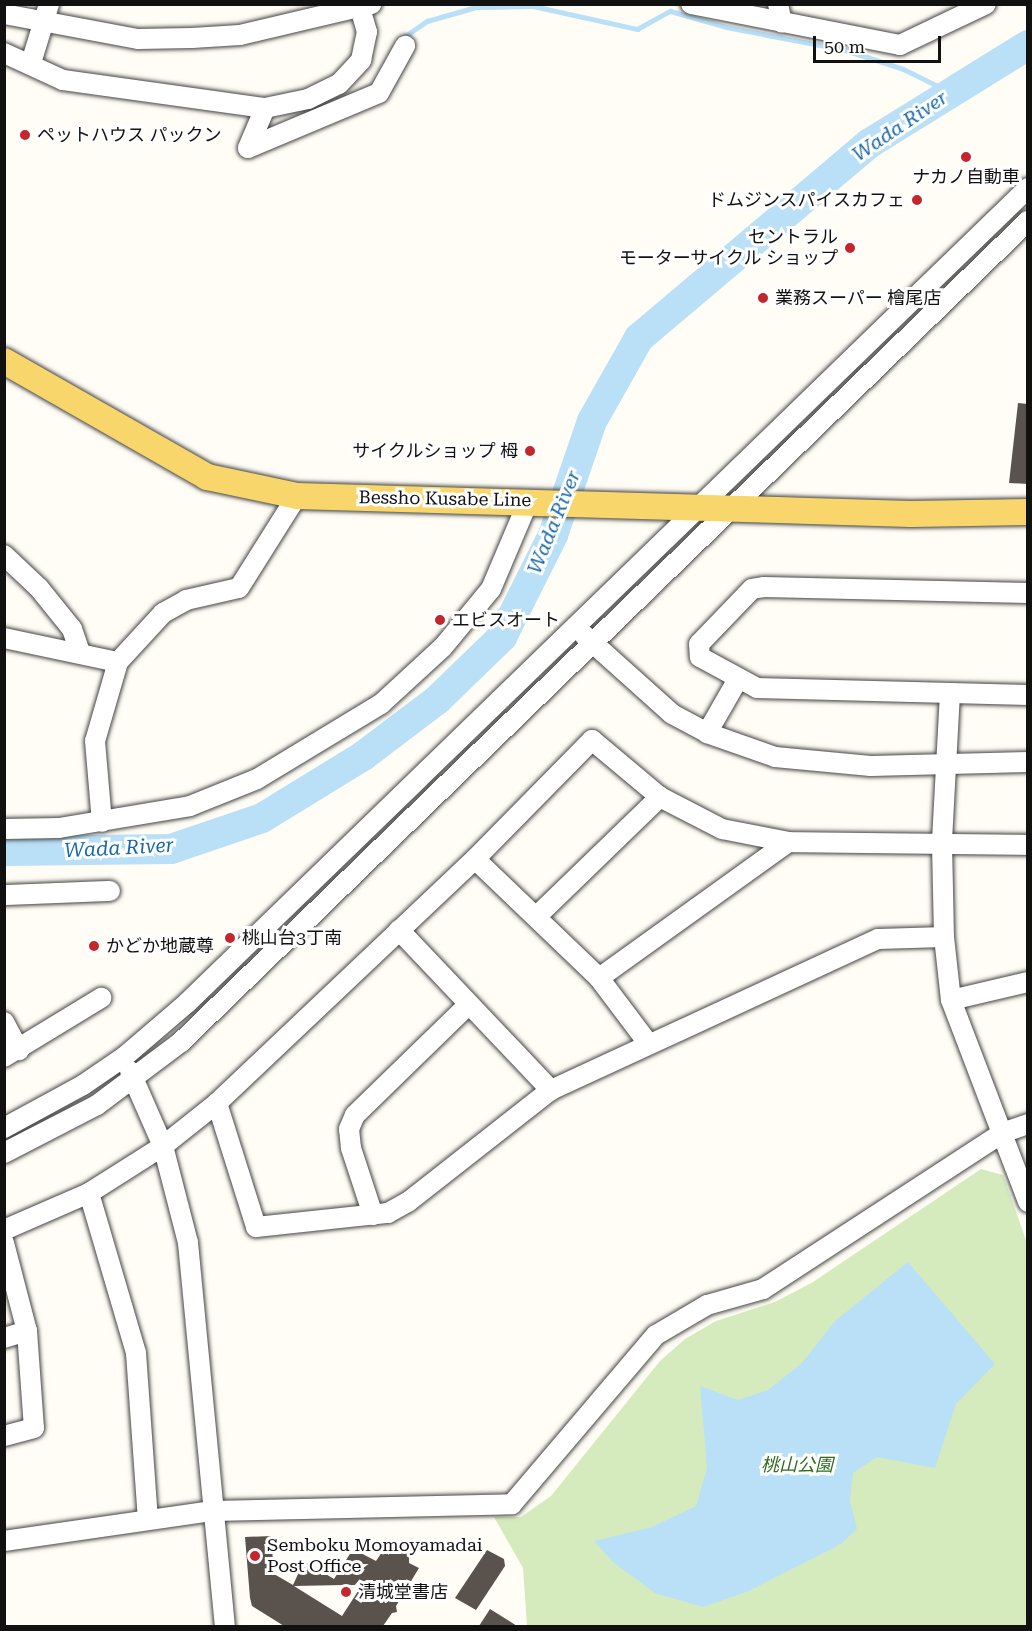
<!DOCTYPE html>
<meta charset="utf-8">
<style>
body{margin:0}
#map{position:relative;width:1032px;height:1631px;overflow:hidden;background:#fffdf5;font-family:"Roboto Serif","Noto Sans JP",serif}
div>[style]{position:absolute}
.green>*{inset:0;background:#d5ebbd}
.water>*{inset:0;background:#b9e0f7}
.stream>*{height:5px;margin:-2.5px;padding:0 2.5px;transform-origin:2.5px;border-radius:2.5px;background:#b9e0f7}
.river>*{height:30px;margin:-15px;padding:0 15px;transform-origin:15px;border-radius:15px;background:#b9e0f7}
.building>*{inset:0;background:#5a524d}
.roads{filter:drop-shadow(0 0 2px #444) drop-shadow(0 0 2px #444)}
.minor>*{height:20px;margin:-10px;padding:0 10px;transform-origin:10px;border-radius:10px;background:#fff}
.major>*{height:26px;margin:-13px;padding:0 13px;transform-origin:13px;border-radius:13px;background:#f9d66b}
.dots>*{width:16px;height:16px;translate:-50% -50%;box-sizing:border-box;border:3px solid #fff;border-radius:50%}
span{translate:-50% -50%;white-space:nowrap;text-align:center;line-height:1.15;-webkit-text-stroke:6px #fff;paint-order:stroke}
.poi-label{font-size:18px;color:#111}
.left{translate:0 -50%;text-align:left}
.right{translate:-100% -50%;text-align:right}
.street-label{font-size:18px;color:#111}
.park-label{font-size:18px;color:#2f6b1f;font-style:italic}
.water-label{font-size:20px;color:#1768a6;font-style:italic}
.frame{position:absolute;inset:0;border:6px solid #111;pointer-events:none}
.scale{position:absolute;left:813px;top:36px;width:128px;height:27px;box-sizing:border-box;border:3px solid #111;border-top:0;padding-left:8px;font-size:18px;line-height:21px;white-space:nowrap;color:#111;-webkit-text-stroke:4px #fff;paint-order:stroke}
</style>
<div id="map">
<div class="green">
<div style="clip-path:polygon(981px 1169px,1003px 1175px,1027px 1243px,1027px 1626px,527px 1626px,523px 1568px,494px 1517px,521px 1517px,551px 1496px,660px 1361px,685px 1339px,716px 1321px,775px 1302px,813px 1282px)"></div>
</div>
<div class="water">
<div style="clip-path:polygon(908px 1262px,995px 1364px,956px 1404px,935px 1468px,877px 1457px,853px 1473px,850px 1501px,857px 1529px,841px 1544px,749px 1591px,703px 1607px,655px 1593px,614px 1563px,594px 1541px,652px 1527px,696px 1506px,707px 1468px,700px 1386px,738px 1400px,768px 1390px,802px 1363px,835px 1321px)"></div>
</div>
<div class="stream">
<div style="left:401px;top:39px;width:32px;rotate:-35deg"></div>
<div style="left:427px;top:21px;width:51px;rotate:-15.9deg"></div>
<div style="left:476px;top:7px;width:57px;rotate:-1deg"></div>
<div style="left:533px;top:6px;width:107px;rotate:12.5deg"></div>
<div style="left:637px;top:29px;width:38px;rotate:-29deg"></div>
<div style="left:670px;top:11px;width:58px;rotate:15.9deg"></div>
<div style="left:726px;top:27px;width:121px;rotate:10.9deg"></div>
<div style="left:845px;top:50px;width:61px;rotate:18.1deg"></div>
<div style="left:903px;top:69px;width:52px;rotate:26.1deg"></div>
</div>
<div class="river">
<div style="left:4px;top:851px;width:167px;rotate:-0.7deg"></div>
<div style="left:171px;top:849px;width:96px;rotate:-18.8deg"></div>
<div style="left:262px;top:818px;width:119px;rotate:-31.5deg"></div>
<div style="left:363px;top:756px;width:93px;rotate:-37.1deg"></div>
<div style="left:437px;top:700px;width:91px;rotate:-44.1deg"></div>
<div style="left:502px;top:637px;width:114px;rotate:-63.4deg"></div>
<div style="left:553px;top:535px;width:120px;rotate:-71.1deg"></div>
<div style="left:592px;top:421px;width:95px;rotate:-60.5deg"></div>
<div style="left:639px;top:338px;width:302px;rotate:-40.2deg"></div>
<div style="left:870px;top:143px;width:186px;rotate:-31.8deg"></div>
</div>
<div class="building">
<div style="clip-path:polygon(1018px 403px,1028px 404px,1028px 484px,1009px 483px)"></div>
<div style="clip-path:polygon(evenodd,271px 1536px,274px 1574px,293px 1585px,304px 1561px,334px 1579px,353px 1549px,376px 1561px,384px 1549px,409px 1549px,409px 1563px,419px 1568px,396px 1606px,397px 1612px,392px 1613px,383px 1626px,284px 1626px,252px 1606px,250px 1598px,245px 1537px,271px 1536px,344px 1585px,362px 1585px,342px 1616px,294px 1586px,344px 1585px)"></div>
<div style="clip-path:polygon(487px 1550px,504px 1559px,505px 1566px,476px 1610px,455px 1598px)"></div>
<div style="clip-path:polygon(490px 1609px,517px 1626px,479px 1626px)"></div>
</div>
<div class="roads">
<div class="minor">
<div style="left:691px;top:4px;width:213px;rotate:11.1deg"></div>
<div style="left:900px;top:45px;width:95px;rotate:-25.5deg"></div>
<div style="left:778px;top:4px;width:19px;rotate:78deg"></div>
<div style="left:4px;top:14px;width:136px;rotate:10.6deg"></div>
<div style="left:138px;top:39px;width:54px;rotate:-1.1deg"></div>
<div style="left:192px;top:38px;width:48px;rotate:-3.6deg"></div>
<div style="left:240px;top:35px;width:135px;rotate:-13.3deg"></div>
<div style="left:4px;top:53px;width:65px;rotate:24.6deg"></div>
<div style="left:63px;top:80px;width:204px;rotate:7.9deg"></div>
<div style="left:265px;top:108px;width:44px;rotate:-11.8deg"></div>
<div style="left:308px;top:99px;width:34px;rotate:-26deg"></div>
<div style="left:339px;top:84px;width:33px;rotate:-47deg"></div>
<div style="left:361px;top:60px;width:29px;rotate:-78deg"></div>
<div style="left:367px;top:32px;width:26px;rotate:-106deg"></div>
<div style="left:31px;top:63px;width:62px;rotate:-73deg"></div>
<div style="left:248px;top:148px;width:142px;rotate:-22.8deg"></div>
<div style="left:379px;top:93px;width:54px;rotate:-61deg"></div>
<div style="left:248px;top:148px;width:43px;rotate:-67deg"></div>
<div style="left:4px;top:555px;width:48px;rotate:43.3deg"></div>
<div style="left:39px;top:588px;width:53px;rotate:51.2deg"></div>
<div style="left:72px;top:629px;width:24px;rotate:71deg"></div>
<div style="left:1028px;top:593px;width:264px;rotate:-178.7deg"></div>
<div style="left:764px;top:587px;width:12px;rotate:171deg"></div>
<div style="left:752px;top:589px;width:76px;rotate:133.9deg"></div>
<div style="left:699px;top:644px;width:13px;rotate:86deg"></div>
<div style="left:700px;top:657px;width:65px;rotate:28.5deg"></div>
<div style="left:757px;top:688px;width:271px;rotate:1.5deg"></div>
<div style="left:584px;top:635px;width:118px;rotate:41.9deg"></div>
<div style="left:672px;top:714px;width:40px;rotate:28deg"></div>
<div style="left:707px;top:733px;width:72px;rotate:19.4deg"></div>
<div style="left:775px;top:757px;width:96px;rotate:5.4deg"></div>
<div style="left:871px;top:766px;width:157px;rotate:-1.5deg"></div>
<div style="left:4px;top:638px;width:116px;rotate:11.9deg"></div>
<div style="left:118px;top:662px;width:82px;rotate:106.2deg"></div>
<div style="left:95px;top:741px;width:81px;rotate:85.1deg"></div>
<div style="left:118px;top:662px;width:67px;rotate:-47.4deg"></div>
<div style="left:163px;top:613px;width:26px;rotate:-29deg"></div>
<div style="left:186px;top:600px;width:54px;rotate:-12.8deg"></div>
<div style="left:239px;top:588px;width:109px;rotate:-57.8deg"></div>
<div style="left:950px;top:693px;width:150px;rotate:93.1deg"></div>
<div style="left:942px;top:843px;width:94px;rotate:88.8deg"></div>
<div style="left:944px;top:937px;width:63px;rotate:83.7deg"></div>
<div style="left:951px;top:1000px;width:216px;rotate:69.1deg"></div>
<div style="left:707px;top:733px;width:62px;rotate:-60.1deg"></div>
<div style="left:4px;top:829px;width:55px;rotate:-1deg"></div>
<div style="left:59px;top:828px;width:133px;rotate:-9.5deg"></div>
<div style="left:190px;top:806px;width:72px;rotate:-21.9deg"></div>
<div style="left:257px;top:779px;width:145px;rotate:-31.2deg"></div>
<div style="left:381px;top:704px;width:84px;rotate:-42.6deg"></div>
<div style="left:443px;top:647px;width:75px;rotate:-50.4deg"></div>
<div style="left:491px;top:589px;width:95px;rotate:-67deg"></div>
<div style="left:475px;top:859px;width:172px;rotate:43.8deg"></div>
<div style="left:599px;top:978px;width:81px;rotate:53deg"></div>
<div style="left:4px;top:895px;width:106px;rotate:-2.2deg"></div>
<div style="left:536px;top:917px;width:173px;rotate:-44.1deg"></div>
<div style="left:399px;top:930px;width:221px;rotate:46.5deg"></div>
<div style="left:599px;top:978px;width:233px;rotate:-35.7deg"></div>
<div style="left:951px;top:1000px;width:79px;rotate:-13.2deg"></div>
<div style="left:4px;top:1022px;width:32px;rotate:62deg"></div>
<div style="left:4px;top:1057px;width:114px;rotate:-31.3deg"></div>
<div style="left:130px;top:1071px;width:82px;rotate:66.3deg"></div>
<div style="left:163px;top:1146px;width:100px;rotate:75.5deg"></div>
<div style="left:188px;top:1243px;width:385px;rotate:84.5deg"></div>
<div style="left:217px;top:1103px;width:130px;rotate:72.5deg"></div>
<div style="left:256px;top:1227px;width:133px;rotate:-6.1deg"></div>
<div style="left:388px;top:1213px;width:23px;rotate:-29deg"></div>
<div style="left:408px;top:1202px;width:182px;rotate:-38.1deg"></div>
<div style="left:551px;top:1090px;width:360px;rotate:-24.8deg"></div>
<div style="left:878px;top:939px;width:66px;rotate:-1.7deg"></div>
<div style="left:4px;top:1128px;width:90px;rotate:-28.6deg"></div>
<div style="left:83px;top:1085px;width:50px;rotate:-34.3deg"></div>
<div style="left:124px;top:1057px;width:83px;rotate:-40.6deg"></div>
<div style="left:187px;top:1003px;width:1171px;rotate:-44.1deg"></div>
<div style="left:4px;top:1153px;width:105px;rotate:-27.3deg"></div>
<div style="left:97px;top:1105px;width:105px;rotate:-36.9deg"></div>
<div style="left:181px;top:1042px;width:1180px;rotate:-44.11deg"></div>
<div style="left:89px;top:1193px;width:167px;rotate:73.6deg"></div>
<div style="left:136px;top:1353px;width:167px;rotate:85.9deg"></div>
<div style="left:373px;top:1215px;width:71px;rotate:-108.2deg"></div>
<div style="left:351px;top:1148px;width:19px;rotate:-96deg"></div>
<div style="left:349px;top:1129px;width:15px;rotate:-67deg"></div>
<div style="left:355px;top:1115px;width:159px;rotate:-44.2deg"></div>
<div style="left:4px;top:1230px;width:93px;rotate:-23.5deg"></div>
<div style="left:89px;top:1193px;width:88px;rotate:-32.4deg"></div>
<div style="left:163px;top:1146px;width:69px;rotate:-38.5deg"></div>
<div style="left:217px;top:1103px;width:355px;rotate:-43.4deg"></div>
<div style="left:475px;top:859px;width:167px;rotate:-45.5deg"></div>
<div style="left:592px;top:740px;width:89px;rotate:40deg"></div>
<div style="left:660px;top:797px;width:70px;rotate:27.3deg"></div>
<div style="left:722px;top:829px;width:67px;rotate:11.1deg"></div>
<div style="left:788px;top:842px;width:240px;rotate:0.7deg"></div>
<div style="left:4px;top:1243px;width:91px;rotate:75.4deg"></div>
<div style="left:27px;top:1331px;width:97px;rotate:85.9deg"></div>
<div style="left:34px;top:1428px;width:31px;rotate:165deg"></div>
<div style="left:4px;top:1338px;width:24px;rotate:-17deg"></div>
<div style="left:4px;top:1541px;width:211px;rotate:-8.2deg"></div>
<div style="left:213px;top:1511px;width:299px;rotate:-1.3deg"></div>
<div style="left:512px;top:1504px;width:222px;rotate:-49.6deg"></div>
<div style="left:656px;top:1335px;width:59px;rotate:-30.5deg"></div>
<div style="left:707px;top:1305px;width:58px;rotate:-15.9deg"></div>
<div style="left:763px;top:1289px;width:285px;rotate:-33.1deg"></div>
<div style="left:1002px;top:1133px;width:28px;rotate:-19deg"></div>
</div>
<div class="major">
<div style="left:4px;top:361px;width:234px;rotate:29.7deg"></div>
<div style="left:207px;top:477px;width:92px;rotate:11.9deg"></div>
<div style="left:297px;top:496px;width:614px;rotate:1.68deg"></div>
<div style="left:911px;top:514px;width:117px;rotate:-1deg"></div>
</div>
</div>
<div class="dots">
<div style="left:25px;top:135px;background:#c4262e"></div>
<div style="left:966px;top:157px;background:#c4262e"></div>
<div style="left:917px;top:200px;background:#c4262e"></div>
<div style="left:850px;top:248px;background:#c4262e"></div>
<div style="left:763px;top:298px;background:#c4262e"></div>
<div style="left:530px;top:451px;background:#c4262e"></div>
<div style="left:440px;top:620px;background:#c4262e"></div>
<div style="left:230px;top:938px;background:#c4262e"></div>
<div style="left:94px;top:946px;background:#c4262e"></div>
<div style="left:255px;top:1556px;background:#c4262e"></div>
<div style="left:346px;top:1592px;background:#c4262e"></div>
</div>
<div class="poi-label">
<span class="left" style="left:37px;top:135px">ペットハウス パックン</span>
<span style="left:966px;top:177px">ナカノ自動車</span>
<span class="right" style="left:905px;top:200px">ドムジンスパイスカフェ</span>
<span class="right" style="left:838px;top:248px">セントラル<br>モーターサイクル ショップ</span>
<span class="left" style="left:775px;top:298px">業務スーパー 檜尾店</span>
<span class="right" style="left:518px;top:451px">サイクルショップ 栂</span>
<span class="left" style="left:452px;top:620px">エビスオート</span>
<span class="left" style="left:242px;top:938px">桃山台3丁南</span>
<span class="left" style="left:106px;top:946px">かどか地蔵尊</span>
<span class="left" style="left:267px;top:1556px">Semboku Momoyamadai<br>Post Office</span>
<span class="left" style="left:358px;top:1592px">清城堂書店</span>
</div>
<div class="street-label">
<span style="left:445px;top:499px;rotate:1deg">Bessho Kusabe Line</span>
</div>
<div class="park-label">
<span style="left:797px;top:1465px">桃山公園</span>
</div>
<div class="water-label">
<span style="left:900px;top:126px;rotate:-34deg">Wada River</span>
<span style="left:554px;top:522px;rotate:-68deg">Wada River</span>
<span style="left:119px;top:848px;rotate:-3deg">Wada River</span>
</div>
<div class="frame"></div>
<div class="scale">50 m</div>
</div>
